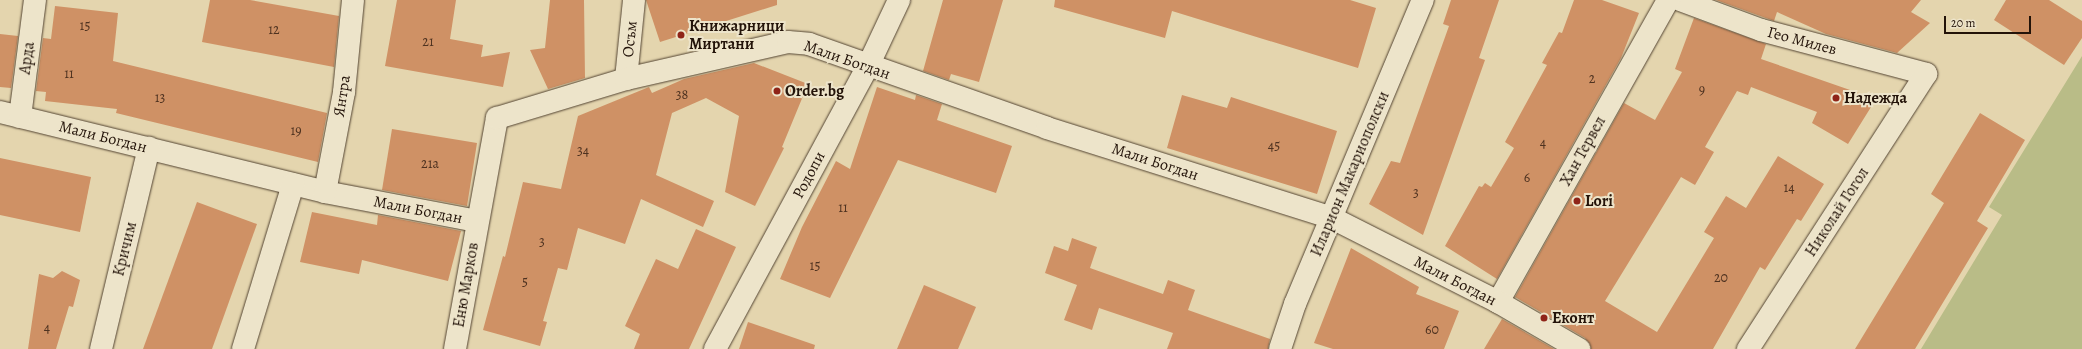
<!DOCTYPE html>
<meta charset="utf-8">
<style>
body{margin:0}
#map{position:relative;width:2082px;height:349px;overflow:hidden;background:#e4d5ae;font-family:Alegreya,serif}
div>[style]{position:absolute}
.green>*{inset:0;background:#b9bc87}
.building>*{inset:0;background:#cf9165}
.roads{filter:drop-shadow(0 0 1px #534432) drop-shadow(0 0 1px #534432)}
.street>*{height:22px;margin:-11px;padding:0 11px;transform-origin:11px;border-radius:11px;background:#ede4ca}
.dots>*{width:11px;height:11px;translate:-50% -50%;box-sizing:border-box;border:2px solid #ede4ca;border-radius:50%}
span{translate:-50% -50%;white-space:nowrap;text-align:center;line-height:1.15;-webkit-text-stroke:4px #ede4ca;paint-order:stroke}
.number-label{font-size:14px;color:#4e3220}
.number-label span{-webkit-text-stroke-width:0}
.poi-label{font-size:16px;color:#231309;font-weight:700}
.left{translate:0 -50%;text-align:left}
.street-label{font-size:16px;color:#231309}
.scale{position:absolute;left:1944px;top:16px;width:87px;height:18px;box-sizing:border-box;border:2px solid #231309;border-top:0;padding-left:5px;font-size:12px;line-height:14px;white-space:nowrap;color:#231309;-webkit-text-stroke:3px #ede4ca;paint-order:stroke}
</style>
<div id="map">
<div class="green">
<div style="clip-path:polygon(2082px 56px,2082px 349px,1921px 349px,2002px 215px,1989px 207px)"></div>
</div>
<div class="building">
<div style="clip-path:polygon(210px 0,250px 0,339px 16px,334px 67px,202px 42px)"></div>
<div style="clip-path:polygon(397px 0,456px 0,450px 39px,483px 45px,481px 57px,510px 52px,503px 87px,385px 66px)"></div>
<div style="clip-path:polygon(550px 0,584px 0,585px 78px,548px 89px,530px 50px,545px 48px)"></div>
<div style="clip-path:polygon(646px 0,777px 0,777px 5px,660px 42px)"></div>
<div style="clip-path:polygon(943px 0,1003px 0,979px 82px,951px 74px,949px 80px,923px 71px)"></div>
<div style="clip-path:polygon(1055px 0,1350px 0,1376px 8px,1358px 68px,1172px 11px,1165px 38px,1054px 7px)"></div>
<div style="clip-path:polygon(1451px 0,1499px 0,1479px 58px,1485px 60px,1423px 235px,1369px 204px,1391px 161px,1400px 163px,1449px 26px,1443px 24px)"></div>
<div style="clip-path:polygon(1574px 0,1602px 0,1639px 13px,1621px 58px,1497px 279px,1445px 246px,1479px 186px,1482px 187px,1485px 183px,1491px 187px,1514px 148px,1505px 142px,1547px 65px,1542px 63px,1559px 32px,1562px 33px)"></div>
<div style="clip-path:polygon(1716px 0,1921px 0,1911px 12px,1930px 23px,1897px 53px,1826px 34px,1777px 12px,1774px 21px)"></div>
<div style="clip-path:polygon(2006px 0,2049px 0,2082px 21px,2082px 38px,2064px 65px,1994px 20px)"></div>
<div style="clip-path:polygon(55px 6px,118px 13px,113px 61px,327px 113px,318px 162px,116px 113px,117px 109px,45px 101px,46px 92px,36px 91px,43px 38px,51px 39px)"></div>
<div style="clip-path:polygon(1694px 18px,1766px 44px,1761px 59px,1876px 99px,1848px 144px,1812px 123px,1817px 112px,1751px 87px,1748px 95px,1737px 91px,1705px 147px,1714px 152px,1695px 185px,1681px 177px,1605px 301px,1657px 332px,1714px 238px,1704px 232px,1726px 196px,1746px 208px,1778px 156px,1824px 184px,1801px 221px,1797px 219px,1765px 270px,1760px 267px,1713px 349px,1591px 349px,1585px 338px,1515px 297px,1624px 103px,1655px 120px,1682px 72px,1675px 69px)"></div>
<div style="clip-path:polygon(0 34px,18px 36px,11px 88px,0 87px)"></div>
<div style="clip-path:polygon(754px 63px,808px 84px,782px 147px,784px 148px,755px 206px,725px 192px,739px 116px,706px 98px,672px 113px,656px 175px,714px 201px,703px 227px,641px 199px,625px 244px,578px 228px,567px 270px,558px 268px,543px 321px,547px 322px,540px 346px,483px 330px,503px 256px,505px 257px,523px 182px,561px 189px,578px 116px,649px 87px,652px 93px,684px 79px)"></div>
<div style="clip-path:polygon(877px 87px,915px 100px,916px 95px,942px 104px,937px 120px,1012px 146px,996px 193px,898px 160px,830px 298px,780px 279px,802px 227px,836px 161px,850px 169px)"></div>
<div style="clip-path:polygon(1182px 95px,1227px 108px,1231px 97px,1337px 131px,1317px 194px,1167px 148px)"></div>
<div style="clip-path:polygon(1980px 113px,2025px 140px,1977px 221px,1988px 228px,1915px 349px,1855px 349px,1944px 203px,1931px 194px)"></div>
<div style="clip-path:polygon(392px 129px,477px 143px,467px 206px,382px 190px)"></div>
<div style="clip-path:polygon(0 158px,91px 177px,80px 232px,0 215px)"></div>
<div style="clip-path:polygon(197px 202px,257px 224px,212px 349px,143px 349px)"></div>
<div style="clip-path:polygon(312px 212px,377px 225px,378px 215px,461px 231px,448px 281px,362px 260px,359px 274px,300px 262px)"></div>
<div style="clip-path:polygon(696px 229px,736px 247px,689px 349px,634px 349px,640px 334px,625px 326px,656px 259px,678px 269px)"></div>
<div style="clip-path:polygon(1072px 238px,1097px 247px,1090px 268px,1163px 294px,1168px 280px,1195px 290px,1188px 310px,1270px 339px,1268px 349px,1167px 349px,1173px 333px,1099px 308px,1092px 330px,1064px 320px,1077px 285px,1045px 273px,1054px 246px,1068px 251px)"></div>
<div style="clip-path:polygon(1351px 248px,1419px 287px,1416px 294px,1459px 311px,1444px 349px,1333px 349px,1314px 343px)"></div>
<div style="clip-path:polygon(62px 271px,80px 280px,73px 307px,69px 306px,56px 349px,28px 349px,39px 274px,53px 278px)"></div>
<div style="clip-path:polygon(924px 285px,976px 307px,958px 349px,897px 349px)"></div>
<div style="clip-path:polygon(1502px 319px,1554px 349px,1484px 349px)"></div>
<div style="clip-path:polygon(748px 322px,815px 345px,814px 349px,739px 349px)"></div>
</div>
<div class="roads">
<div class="street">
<div style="left:1680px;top:0;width:86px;rotate:20.3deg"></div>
<div style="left:1761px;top:30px;width:171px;rotate:14.9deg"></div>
<div style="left:1926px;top:74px;width:328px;rotate:122.9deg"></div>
<div style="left:626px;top:79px;width:79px;rotate:-84.2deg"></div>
<div style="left:0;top:112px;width:335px;rotate:13.8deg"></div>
<div style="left:325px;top:192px;width:155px;rotate:10.8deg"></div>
<div style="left:20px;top:117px;width:118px;rotate:-82.7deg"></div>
<div style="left:325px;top:192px;width:102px;rotate:-79.2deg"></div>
<div style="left:344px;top:92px;width:92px;rotate:-84.4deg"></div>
<div style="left:1498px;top:302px;width:347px;rotate:-60.6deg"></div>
<div style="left:101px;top:349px;width:207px;rotate:-76.6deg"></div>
<div style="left:243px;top:349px;width:172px;rotate:-73.1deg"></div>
<div style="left:455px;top:349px;width:235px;rotate:-79.7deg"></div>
<div style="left:497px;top:118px;width:135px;rotate:-16.8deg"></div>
<div style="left:626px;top:79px;width:166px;rotate:-12.9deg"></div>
<div style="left:788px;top:42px;width:21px;rotate:5deg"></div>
<div style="left:809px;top:44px;width:252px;rotate:19.4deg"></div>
<div style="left:1047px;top:128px;width:299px;rotate:17.5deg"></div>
<div style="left:1332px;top:218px;width:186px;rotate:26.8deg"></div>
<div style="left:1498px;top:302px;width:94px;rotate:30.1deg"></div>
<div style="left:715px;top:349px;width:322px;rotate:-61.6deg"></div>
<div style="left:868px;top:66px;width:73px;rotate:-64.8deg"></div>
<div style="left:1280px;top:349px;width:47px;rotate:-71.6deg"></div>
<div style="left:1295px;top:304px;width:330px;rotate:-67.2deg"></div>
</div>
</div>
<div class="dots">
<div style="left:681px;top:35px;background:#8f2418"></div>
<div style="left:777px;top:91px;background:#8f2418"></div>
<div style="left:1836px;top:98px;background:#8f2418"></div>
<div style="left:1577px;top:201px;background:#8f2418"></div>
<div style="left:1544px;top:318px;background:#8f2418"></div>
</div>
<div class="number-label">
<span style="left:85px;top:26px">15</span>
<span style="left:274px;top:30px">12</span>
<span style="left:428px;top:42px">21</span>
<span style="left:69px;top:74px">11</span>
<span style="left:1592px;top:79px">2</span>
<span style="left:1702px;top:90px">9</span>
<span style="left:682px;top:95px">38</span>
<span style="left:160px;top:98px">13</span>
<span style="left:296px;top:131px">19</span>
<span style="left:1543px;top:143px">4</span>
<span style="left:1274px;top:146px">45</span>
<span style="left:583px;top:151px">34</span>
<span style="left:430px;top:164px">21a</span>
<span style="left:1527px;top:178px">6</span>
<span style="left:1789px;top:188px">14</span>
<span style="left:1416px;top:193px">3</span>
<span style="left:843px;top:208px">11</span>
<span style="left:542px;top:242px">3</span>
<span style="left:815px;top:266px">15</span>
<span style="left:1721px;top:278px">20</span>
<span style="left:525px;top:282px">5</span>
<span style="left:47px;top:328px">4</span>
<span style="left:1432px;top:330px">60</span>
</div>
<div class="poi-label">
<span class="left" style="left:689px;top:35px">Книжарници<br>Миртани</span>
<span class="left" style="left:785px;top:91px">Order.bg</span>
<span class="left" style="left:1844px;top:98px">Надежда</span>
<span class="left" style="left:1585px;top:201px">Lori</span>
<span class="left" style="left:1552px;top:318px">Еконт</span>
</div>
<div class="street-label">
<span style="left:630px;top:39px;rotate:-84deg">Осъм</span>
<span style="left:1802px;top:41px;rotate:15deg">Гео Милев</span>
<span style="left:27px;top:58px;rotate:-82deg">Арда</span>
<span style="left:847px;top:60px;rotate:19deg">Мали Богдан</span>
<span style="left:342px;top:96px;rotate:-81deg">Янтра</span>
<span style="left:103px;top:137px;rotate:14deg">Мали Богдан</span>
<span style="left:1583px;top:151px;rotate:-61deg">Хан Тервел</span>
<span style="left:1155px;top:162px;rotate:18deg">Мали Богдан</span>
<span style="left:1350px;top:174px;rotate:-67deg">Иларион Макариополски</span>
<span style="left:809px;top:175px;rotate:-62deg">Родопи</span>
<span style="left:418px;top:210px;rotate:11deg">Мали Богдан</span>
<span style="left:1837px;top:212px;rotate:-57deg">Николай Гогол</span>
<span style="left:125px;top:249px;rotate:-76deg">Кричим</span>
<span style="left:1455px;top:281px;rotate:27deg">Мали Богдан</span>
<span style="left:466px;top:285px;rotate:-80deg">Еню Марков</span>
</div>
<div class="scale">20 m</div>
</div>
